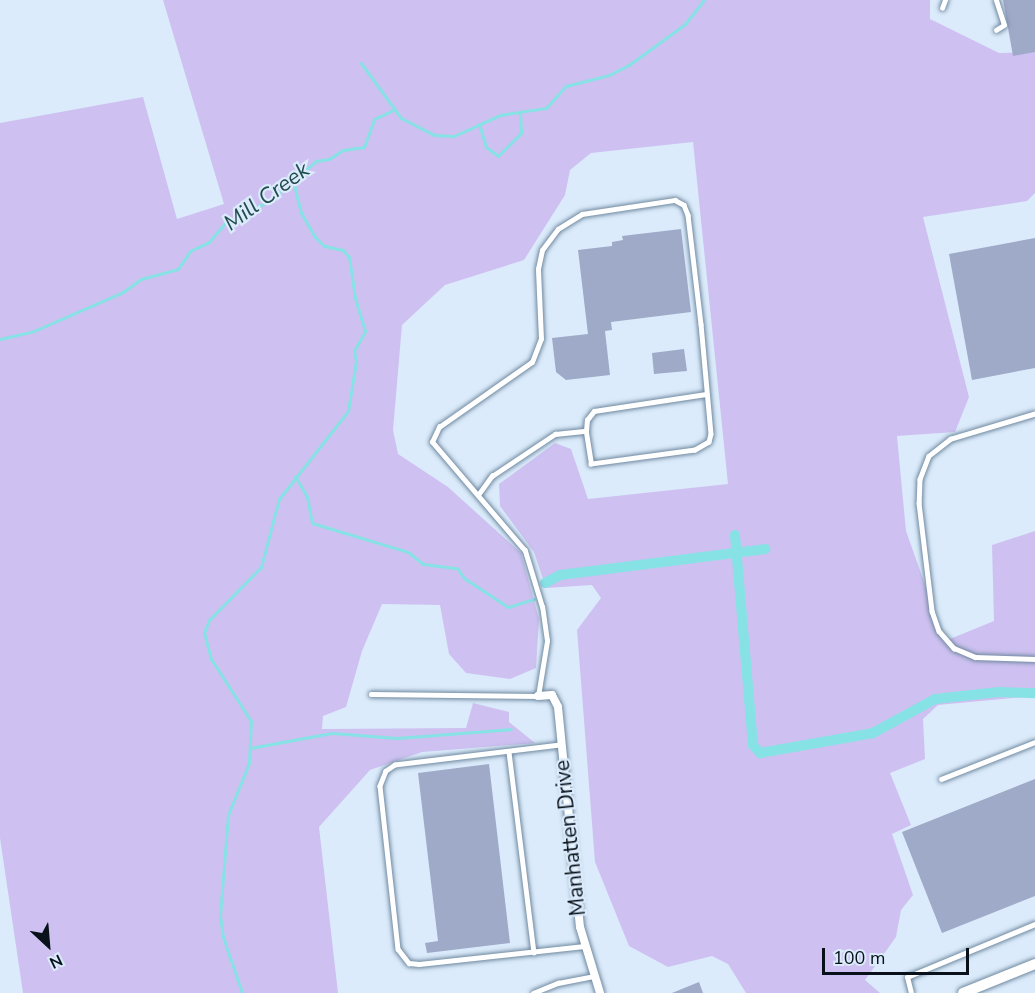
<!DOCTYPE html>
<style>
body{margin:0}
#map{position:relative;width:1035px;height:993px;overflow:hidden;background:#dbebfb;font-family:"Nunito Sans",sans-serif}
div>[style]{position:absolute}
.green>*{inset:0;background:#cec1f1}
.stream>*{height:3px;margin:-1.5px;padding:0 1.5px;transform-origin:1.5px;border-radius:1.5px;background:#86e2e4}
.canal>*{height:10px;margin:-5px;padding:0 5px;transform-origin:5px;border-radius:5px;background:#86e2e4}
.building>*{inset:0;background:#9fa9c8}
.roads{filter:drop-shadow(0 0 2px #7089a0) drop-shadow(0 0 2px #7089a0)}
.service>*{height:4.5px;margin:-2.25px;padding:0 2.25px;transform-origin:2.25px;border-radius:2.25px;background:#fff}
.minor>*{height:8px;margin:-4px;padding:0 4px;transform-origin:4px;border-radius:4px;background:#fff}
.tertiary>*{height:10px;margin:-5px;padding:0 5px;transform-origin:5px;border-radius:5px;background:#fff}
span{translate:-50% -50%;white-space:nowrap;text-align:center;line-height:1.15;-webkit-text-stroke:4.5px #dbebfb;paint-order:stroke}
.street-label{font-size:21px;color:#08111a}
.water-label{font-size:22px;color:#214c4d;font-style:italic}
.north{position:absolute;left:18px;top:915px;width:60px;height:60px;-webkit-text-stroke:4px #dbebfb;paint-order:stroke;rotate:154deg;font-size:16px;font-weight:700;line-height:24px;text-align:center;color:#08111a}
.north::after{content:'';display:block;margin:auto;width:21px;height:27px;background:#08111a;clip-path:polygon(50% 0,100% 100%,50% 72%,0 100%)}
.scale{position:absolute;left:822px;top:948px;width:147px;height:27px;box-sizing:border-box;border:3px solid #08111a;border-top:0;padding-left:8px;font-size:18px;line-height:21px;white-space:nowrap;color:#08111a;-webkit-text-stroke:4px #dbebfb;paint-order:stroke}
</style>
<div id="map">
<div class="green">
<div style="clip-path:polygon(163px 0,930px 0,930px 19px,999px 53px,1035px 52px,1035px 193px,1027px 201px,923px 217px,969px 397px,955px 432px,897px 436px,906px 531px,945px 641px,994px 621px,992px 545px,1035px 531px,1035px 696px,938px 705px,923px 719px,925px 759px,890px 773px,911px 825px,892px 834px,913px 895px,901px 910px,896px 937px,865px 980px,880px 993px,746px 993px,728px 964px,712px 956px,668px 967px,629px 946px,595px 862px,577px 630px,601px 598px,592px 585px,546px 588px,534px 552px,500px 506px,499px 484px,555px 443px,571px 449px,588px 499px,728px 484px,693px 142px,591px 153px,570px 170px,565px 195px,524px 260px,445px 285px,402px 325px,393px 430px,398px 454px,448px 487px,521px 553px,539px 619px,536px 668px,510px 679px,466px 673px,449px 654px,440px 605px,382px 604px,362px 651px,346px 707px,323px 716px,322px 729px,466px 728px,473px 703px,509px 712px,509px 722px,535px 743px,422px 752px,370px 770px,319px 827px,338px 993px,23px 993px,0 838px,0 123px,143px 97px,177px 219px,224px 204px)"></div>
</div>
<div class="stream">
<div style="left:361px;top:63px;width:68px;rotate:54deg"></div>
<div style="left:401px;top:118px;width:37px;rotate:27deg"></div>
<div style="left:434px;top:135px;width:20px;rotate:3deg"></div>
<div style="left:454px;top:136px;width:51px;rotate:-24.5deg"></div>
<div style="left:500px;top:115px;width:47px;rotate:-8.7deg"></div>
<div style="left:546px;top:108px;width:30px;rotate:-48deg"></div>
<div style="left:566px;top:86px;width:44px;rotate:-14.3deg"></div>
<div style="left:609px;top:75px;width:22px;rotate:-27deg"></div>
<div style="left:629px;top:65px;width:69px;rotate:-36.2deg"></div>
<div style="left:685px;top:24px;width:31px;rotate:-52deg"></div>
<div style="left:479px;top:124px;width:24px;rotate:73deg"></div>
<div style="left:486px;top:147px;width:15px;rotate:37deg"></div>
<div style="left:498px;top:156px;width:33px;rotate:-45deg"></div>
<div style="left:521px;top:133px;width:20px;rotate:-93deg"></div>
<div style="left:0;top:339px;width:35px;rotate:-13deg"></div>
<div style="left:34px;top:331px;width:97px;rotate:-23.7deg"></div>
<div style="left:123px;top:292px;width:22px;rotate:-36deg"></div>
<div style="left:141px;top:279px;width:38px;rotate:-15deg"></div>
<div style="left:178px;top:269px;width:22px;rotate:-56deg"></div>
<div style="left:190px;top:251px;width:21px;rotate:-25deg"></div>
<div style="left:209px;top:242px;width:25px;rotate:-50deg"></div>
<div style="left:225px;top:223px;width:49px;rotate:-26.6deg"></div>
<div style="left:269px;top:201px;width:62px;rotate:-40.4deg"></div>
<div style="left:316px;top:161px;width:13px;rotate:-9deg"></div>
<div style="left:329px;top:159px;width:17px;rotate:-33deg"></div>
<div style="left:343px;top:150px;width:21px;rotate:-8deg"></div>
<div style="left:364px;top:147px;width:30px;rotate:-70deg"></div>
<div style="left:374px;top:119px;width:21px;rotate:-25deg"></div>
<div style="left:295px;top:476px;width:24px;rotate:60deg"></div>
<div style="left:307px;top:497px;width:26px;rotate:79deg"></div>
<div style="left:312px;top:523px;width:100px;rotate:16.8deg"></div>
<div style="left:408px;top:552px;width:19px;rotate:39deg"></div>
<div style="left:423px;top:564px;width:34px;rotate:7deg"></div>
<div style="left:457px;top:568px;width:12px;rotate:55deg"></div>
<div style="left:464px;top:578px;width:53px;rotate:33.4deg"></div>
<div style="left:508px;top:607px;width:27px;rotate:-17deg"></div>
<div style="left:250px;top:748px;width:83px;rotate:-10.4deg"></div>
<div style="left:332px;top:733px;width:65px;rotate:4.4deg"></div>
<div style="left:397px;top:738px;width:114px;rotate:-4.5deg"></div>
<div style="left:242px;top:993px;width:59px;rotate:-108.7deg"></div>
<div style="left:223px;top:937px;width:21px;rotate:-98deg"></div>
<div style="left:220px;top:916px;width:101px;rotate:-85.5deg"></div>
<div style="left:228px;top:815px;width:56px;rotate:-68deg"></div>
<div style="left:249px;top:763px;width:42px;rotate:-87.3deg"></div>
<div style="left:251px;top:721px;width:74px;rotate:-122.8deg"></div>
<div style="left:211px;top:659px;width:27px;rotate:-105deg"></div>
<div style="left:204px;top:633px;width:14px;rotate:-69deg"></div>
<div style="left:209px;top:620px;width:74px;rotate:-45.5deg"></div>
<div style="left:261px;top:567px;width:70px;rotate:-75.2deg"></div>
<div style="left:279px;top:499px;width:112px;rotate:-51.9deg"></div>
<div style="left:348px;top:411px;width:51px;rotate:-80.9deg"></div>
<div style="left:356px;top:361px;width:10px;rotate:-101deg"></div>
<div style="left:354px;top:351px;width:23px;rotate:-61deg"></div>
<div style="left:365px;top:331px;width:34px;rotate:-107deg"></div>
<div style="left:355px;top:298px;width:41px;rotate:-98.3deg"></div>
<div style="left:349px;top:257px;width:9px;rotate:-131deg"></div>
<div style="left:343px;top:250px;width:19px;rotate:-168deg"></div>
<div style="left:324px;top:246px;width:13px;rotate:-135deg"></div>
<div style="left:315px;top:237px;width:28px;rotate:-120deg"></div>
<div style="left:301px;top:213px;width:30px;rotate:-104deg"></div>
</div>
<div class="canal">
<div style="left:735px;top:535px;width:211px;rotate:85.1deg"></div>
<div style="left:753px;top:745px;width:11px;rotate:49deg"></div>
<div style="left:760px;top:753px;width:115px;rotate:-10deg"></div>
<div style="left:873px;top:733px;width:71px;rotate:-28.7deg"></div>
<div style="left:935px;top:699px;width:64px;rotate:-6.2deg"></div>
<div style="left:999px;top:692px;width:36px;rotate:2deg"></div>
<div style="left:545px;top:583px;width:17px;rotate:-28deg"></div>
<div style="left:560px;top:575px;width:207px;rotate:-7.2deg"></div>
</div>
<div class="building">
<div style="clip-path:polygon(1003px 0,1035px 0,1035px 52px,1013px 56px)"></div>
<div style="clip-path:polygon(681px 229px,691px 312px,611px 322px,612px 330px,605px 331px,610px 375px,566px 380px,556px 372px,552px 338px,588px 334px,578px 250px,612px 246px,612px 242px,623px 240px,622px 236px)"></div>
<div style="clip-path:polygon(1035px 238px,1035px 368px,972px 380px,949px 254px)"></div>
<div style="clip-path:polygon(684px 349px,687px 371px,654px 374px,652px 353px)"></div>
<div style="clip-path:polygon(489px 764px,510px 943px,427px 953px,425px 943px,438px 941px,418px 773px)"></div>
<div style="clip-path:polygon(1035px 779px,1035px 896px,942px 933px,902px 832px)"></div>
<div style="clip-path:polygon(699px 982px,703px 993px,672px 993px)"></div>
</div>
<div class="roads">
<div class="service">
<div style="left:942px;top:8px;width:9px;rotate:-69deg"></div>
<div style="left:996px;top:30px;width:9px;rotate:-32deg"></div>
<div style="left:1004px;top:25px;width:26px;rotate:-108deg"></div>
<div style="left:1035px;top:414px;width:88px;rotate:163.4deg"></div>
<div style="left:951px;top:439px;width:28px;rotate:142deg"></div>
<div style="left:929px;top:456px;width:25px;rotate:111deg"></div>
<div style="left:920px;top:479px;width:24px;rotate:92deg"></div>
<div style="left:919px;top:503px;width:109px;rotate:83.1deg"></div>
<div style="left:932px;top:611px;width:21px;rotate:71deg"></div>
<div style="left:939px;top:631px;width:23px;rotate:49deg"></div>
<div style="left:954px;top:648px;width:23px;rotate:23deg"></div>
<div style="left:975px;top:657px;width:60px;rotate:1.9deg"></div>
<div style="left:478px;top:495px;width:24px;rotate:-54deg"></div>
<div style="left:492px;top:476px;width:76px;rotate:-33.7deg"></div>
<div style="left:555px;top:434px;width:31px;rotate:-6deg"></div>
<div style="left:371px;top:694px;width:167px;rotate:0.7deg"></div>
<div style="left:538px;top:696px;width:56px;rotate:-80.7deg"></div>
<div style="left:547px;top:641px;width:34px;rotate:-98deg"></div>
<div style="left:542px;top:607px;width:59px;rotate:-106.9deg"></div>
<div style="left:525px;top:551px;width:143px;rotate:-130.5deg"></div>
<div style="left:432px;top:442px;width:17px;rotate:-65deg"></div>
<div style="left:439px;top:427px;width:113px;rotate:-35deg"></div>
<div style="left:532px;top:362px;width:25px;rotate:-69deg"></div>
<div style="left:541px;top:339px;width:70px;rotate:-92.5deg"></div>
<div style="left:538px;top:269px;width:19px;rotate:-78deg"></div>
<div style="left:542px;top:250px;width:26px;rotate:-53deg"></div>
<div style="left:558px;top:229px;width:28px;rotate:-32deg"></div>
<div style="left:582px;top:214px;width:94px;rotate:-8.6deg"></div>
<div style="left:675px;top:200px;width:10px;rotate:29deg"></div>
<div style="left:684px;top:205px;width:11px;rotate:68deg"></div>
<div style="left:688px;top:215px;width:110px;rotate:83.2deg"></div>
<div style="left:701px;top:324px;width:110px;rotate:84.8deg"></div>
<div style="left:711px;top:434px;width:8px;rotate:104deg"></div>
<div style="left:709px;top:442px;width:16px;rotate:150deg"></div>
<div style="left:695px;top:450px;width:105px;rotate:172.3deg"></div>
<div style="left:591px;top:464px;width:33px;rotate:-99deg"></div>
<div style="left:586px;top:431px;width:11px;rotate:-85deg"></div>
<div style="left:587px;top:420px;width:11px;rotate:-52deg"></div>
<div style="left:594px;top:411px;width:113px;rotate:-8.6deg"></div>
<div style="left:560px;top:745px;width:166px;rotate:173.1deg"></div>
<div style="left:395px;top:765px;width:11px;rotate:146deg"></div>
<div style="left:386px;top:771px;width:16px;rotate:112deg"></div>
<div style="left:380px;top:786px;width:164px;rotate:83.7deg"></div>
<div style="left:398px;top:949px;width:18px;rotate:52deg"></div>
<div style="left:409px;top:963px;width:10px;rotate:6deg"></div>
<div style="left:419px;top:964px;width:166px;rotate:-6.2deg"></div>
<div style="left:509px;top:752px;width:202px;rotate:82.9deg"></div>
<div style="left:941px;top:779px;width:101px;rotate:-21.5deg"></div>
<div style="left:533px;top:993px;width:27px;rotate:-22deg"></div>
<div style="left:558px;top:983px;width:37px;rotate:-11deg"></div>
<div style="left:911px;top:993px;width:16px;rotate:-104deg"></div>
<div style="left:907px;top:977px;width:139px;rotate:-22.5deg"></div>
</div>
<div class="minor">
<div style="left:538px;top:696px;width:14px;rotate:-4deg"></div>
<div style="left:552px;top:695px;width:13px;rotate:63deg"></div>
<div style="left:558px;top:707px;width:221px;rotate:84.3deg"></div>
<div style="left:580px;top:927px;width:69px;rotate:73.1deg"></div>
</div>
<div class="tertiary">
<div style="left:963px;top:993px;width:78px;rotate:-21.9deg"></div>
</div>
</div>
<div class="street-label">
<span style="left:570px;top:838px;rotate:-96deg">Manhatten Drive</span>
</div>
<div class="water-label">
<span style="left:267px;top:197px;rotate:-36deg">Mill Creek</span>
</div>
<div class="north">N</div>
<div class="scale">100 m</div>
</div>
